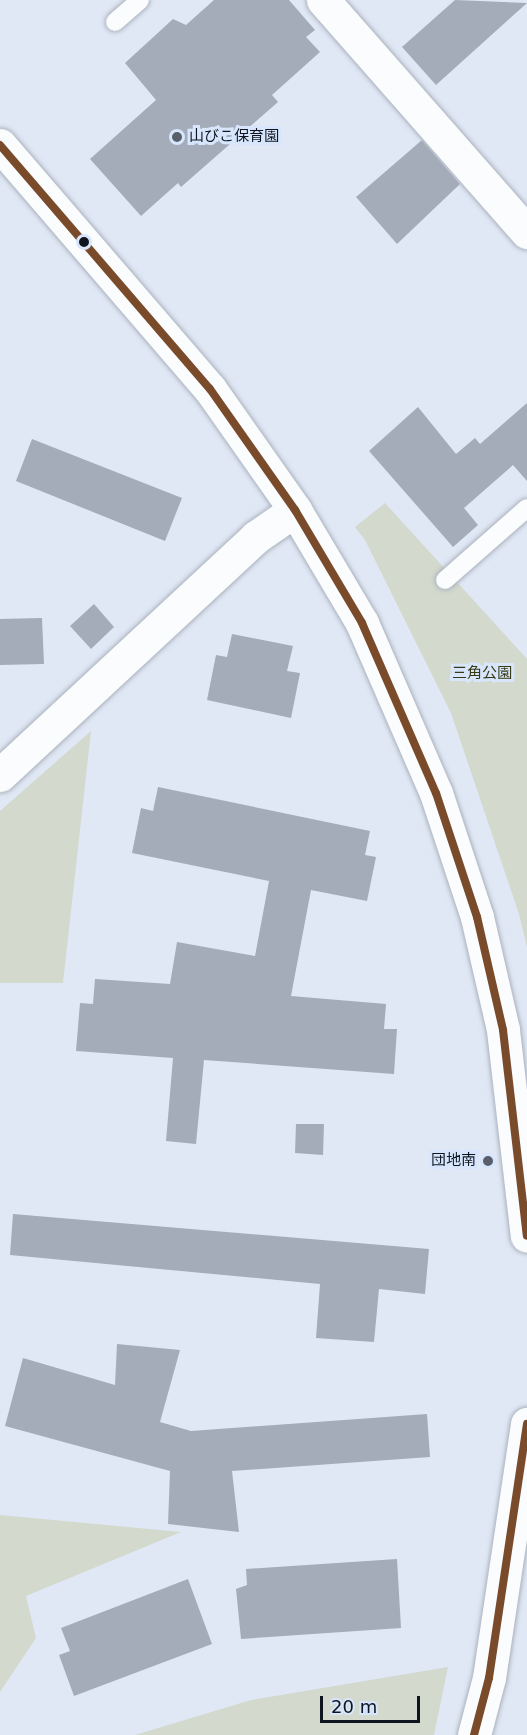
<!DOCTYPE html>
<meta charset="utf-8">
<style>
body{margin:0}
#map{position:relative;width:527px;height:1735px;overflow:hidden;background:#e0e8f5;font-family:"DejaVu Sans","Noto Sans JP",sans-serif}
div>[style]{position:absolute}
.green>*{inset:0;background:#d3d9cd}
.building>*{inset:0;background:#a3acb8}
.roads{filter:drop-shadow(0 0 2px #abb2bd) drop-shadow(0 0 2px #abb2bd)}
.lane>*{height:18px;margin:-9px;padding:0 9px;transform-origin:9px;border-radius:9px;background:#fafcfe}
.street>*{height:33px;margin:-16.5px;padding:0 16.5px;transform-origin:16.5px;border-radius:16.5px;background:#fafcfe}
.secondary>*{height:33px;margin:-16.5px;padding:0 16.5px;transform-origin:16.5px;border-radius:16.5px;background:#fafcfe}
.bus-1>*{height:8px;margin:-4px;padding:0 4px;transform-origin:4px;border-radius:4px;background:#7a4b2a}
.dots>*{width:16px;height:16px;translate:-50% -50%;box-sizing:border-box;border:3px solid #d8e6fd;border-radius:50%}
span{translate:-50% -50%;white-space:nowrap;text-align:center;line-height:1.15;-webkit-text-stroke:6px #d8e6fd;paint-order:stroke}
.poi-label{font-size:15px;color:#0f151f}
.left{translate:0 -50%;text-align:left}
.right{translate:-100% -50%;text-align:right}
.park-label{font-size:15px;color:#363911}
.scale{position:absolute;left:320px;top:1696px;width:100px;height:27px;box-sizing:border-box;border:3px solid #0f151f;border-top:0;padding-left:8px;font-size:18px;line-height:21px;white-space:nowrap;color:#0f151f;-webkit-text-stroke:4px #d8e6fd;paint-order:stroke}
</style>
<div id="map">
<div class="green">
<div style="clip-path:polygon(385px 503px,527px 659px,527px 947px,519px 914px,451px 713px,365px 540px,355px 527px)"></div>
<div style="clip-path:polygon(91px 731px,63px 983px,0 983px,0 811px)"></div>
<div style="clip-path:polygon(0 1515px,181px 1532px,26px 1596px,36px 1638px,0 1692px)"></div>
<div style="clip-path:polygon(448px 1667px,434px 1735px,135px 1735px,251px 1700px)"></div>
</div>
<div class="building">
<div style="clip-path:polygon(214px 0,289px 0,315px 30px,306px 37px,320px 52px,272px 95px,278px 102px,181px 187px,178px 183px,141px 216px,90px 159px,156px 100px,125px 63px,173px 19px,186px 25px)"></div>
<div style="clip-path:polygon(455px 0,527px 3px,436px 85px,402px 47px)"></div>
<div style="clip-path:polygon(422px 140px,460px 184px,397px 244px,356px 197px)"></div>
<div style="clip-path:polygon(527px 403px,527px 481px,513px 465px,464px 508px,478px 525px,453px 547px,369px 451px,418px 407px,456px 454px,475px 438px,480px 444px)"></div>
<div style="clip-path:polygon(32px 439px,182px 498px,165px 541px,16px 481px)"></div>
<div style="clip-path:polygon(94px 604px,114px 627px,91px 649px,70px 626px)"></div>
<div style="clip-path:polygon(42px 618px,44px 664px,0 665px,0 619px)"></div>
<div style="clip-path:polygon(232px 634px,293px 646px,287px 671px,300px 673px,291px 718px,207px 700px,216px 655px,227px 657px)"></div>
<div style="clip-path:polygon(158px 787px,370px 831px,365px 855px,376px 857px,367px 901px,311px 890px,291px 996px,386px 1004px,384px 1029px,397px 1029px,394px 1074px,204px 1060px,196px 1144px,166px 1141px,173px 1058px,76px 1051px,80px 1003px,93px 1004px,95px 979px,170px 984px,177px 942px,255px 956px,269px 881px,132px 853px,141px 808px,153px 811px)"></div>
<div style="clip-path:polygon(296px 1124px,324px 1124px,323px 1155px,295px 1153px)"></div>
<div style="clip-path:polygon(13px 1214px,429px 1249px,425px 1294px,379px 1289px,374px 1342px,316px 1338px,320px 1284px,10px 1255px)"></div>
<div style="clip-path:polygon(117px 1344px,180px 1350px,160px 1422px,191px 1431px,427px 1414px,430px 1457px,232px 1471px,239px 1532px,168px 1524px,170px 1471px,5px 1426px,23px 1358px,115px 1385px)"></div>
<div style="clip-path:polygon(397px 1559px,401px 1628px,241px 1639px,236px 1589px,247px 1585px,246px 1569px)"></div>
<div style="clip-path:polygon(188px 1579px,212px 1644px,74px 1696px,59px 1655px,70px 1651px,61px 1628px)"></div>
</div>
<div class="roads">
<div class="lane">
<div style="left:115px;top:22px;width:33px;rotate:-41deg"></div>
<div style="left:445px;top:580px;width:109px;rotate:-41.3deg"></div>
</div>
<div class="street">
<div style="left:323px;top:0;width:309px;rotate:48.7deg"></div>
</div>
<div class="secondary">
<div style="left:0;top:145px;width:322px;rotate:49.3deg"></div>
<div style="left:210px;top:389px;width:148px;rotate:54.9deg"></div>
<div style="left:295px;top:510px;width:131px;rotate:59.3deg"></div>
<div style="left:362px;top:623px;width:185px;rotate:66.5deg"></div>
<div style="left:436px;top:793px;width:131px;rotate:71.7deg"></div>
<div style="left:477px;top:917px;width:116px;rotate:77deg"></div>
<div style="left:503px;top:1030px;width:207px;rotate:83.4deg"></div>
<div style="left:0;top:775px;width:350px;rotate:-42.9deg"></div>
<div style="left:256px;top:537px;width:47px;rotate:-34.7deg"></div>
<div style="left:474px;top:1735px;width:59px;rotate:-75.3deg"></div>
<div style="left:489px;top:1678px;width:257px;rotate:-81.5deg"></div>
</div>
</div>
<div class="bus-1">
<div style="left:0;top:145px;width:322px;rotate:49.3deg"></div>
<div style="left:210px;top:389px;width:148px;rotate:54.9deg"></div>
<div style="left:295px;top:510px;width:131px;rotate:59.3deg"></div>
<div style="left:362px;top:623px;width:185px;rotate:66.5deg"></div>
<div style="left:436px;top:793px;width:131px;rotate:71.7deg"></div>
<div style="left:477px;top:917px;width:116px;rotate:77deg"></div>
<div style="left:503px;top:1030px;width:207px;rotate:83.4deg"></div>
<div style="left:474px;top:1735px;width:59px;rotate:-75.3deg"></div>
<div style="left:489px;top:1678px;width:257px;rotate:-81.5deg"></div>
</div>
<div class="dots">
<div style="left:177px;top:137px;background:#585f6a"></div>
<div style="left:84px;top:242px;background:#0f151f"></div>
<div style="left:488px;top:1161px;background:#585f6a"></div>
</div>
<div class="poi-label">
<span class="left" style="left:189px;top:137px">山びこ保育園</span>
<span class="right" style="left:476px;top:1161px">団地南</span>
</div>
<div class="park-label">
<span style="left:482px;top:674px">三角公園</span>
</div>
<div class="scale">20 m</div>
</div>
